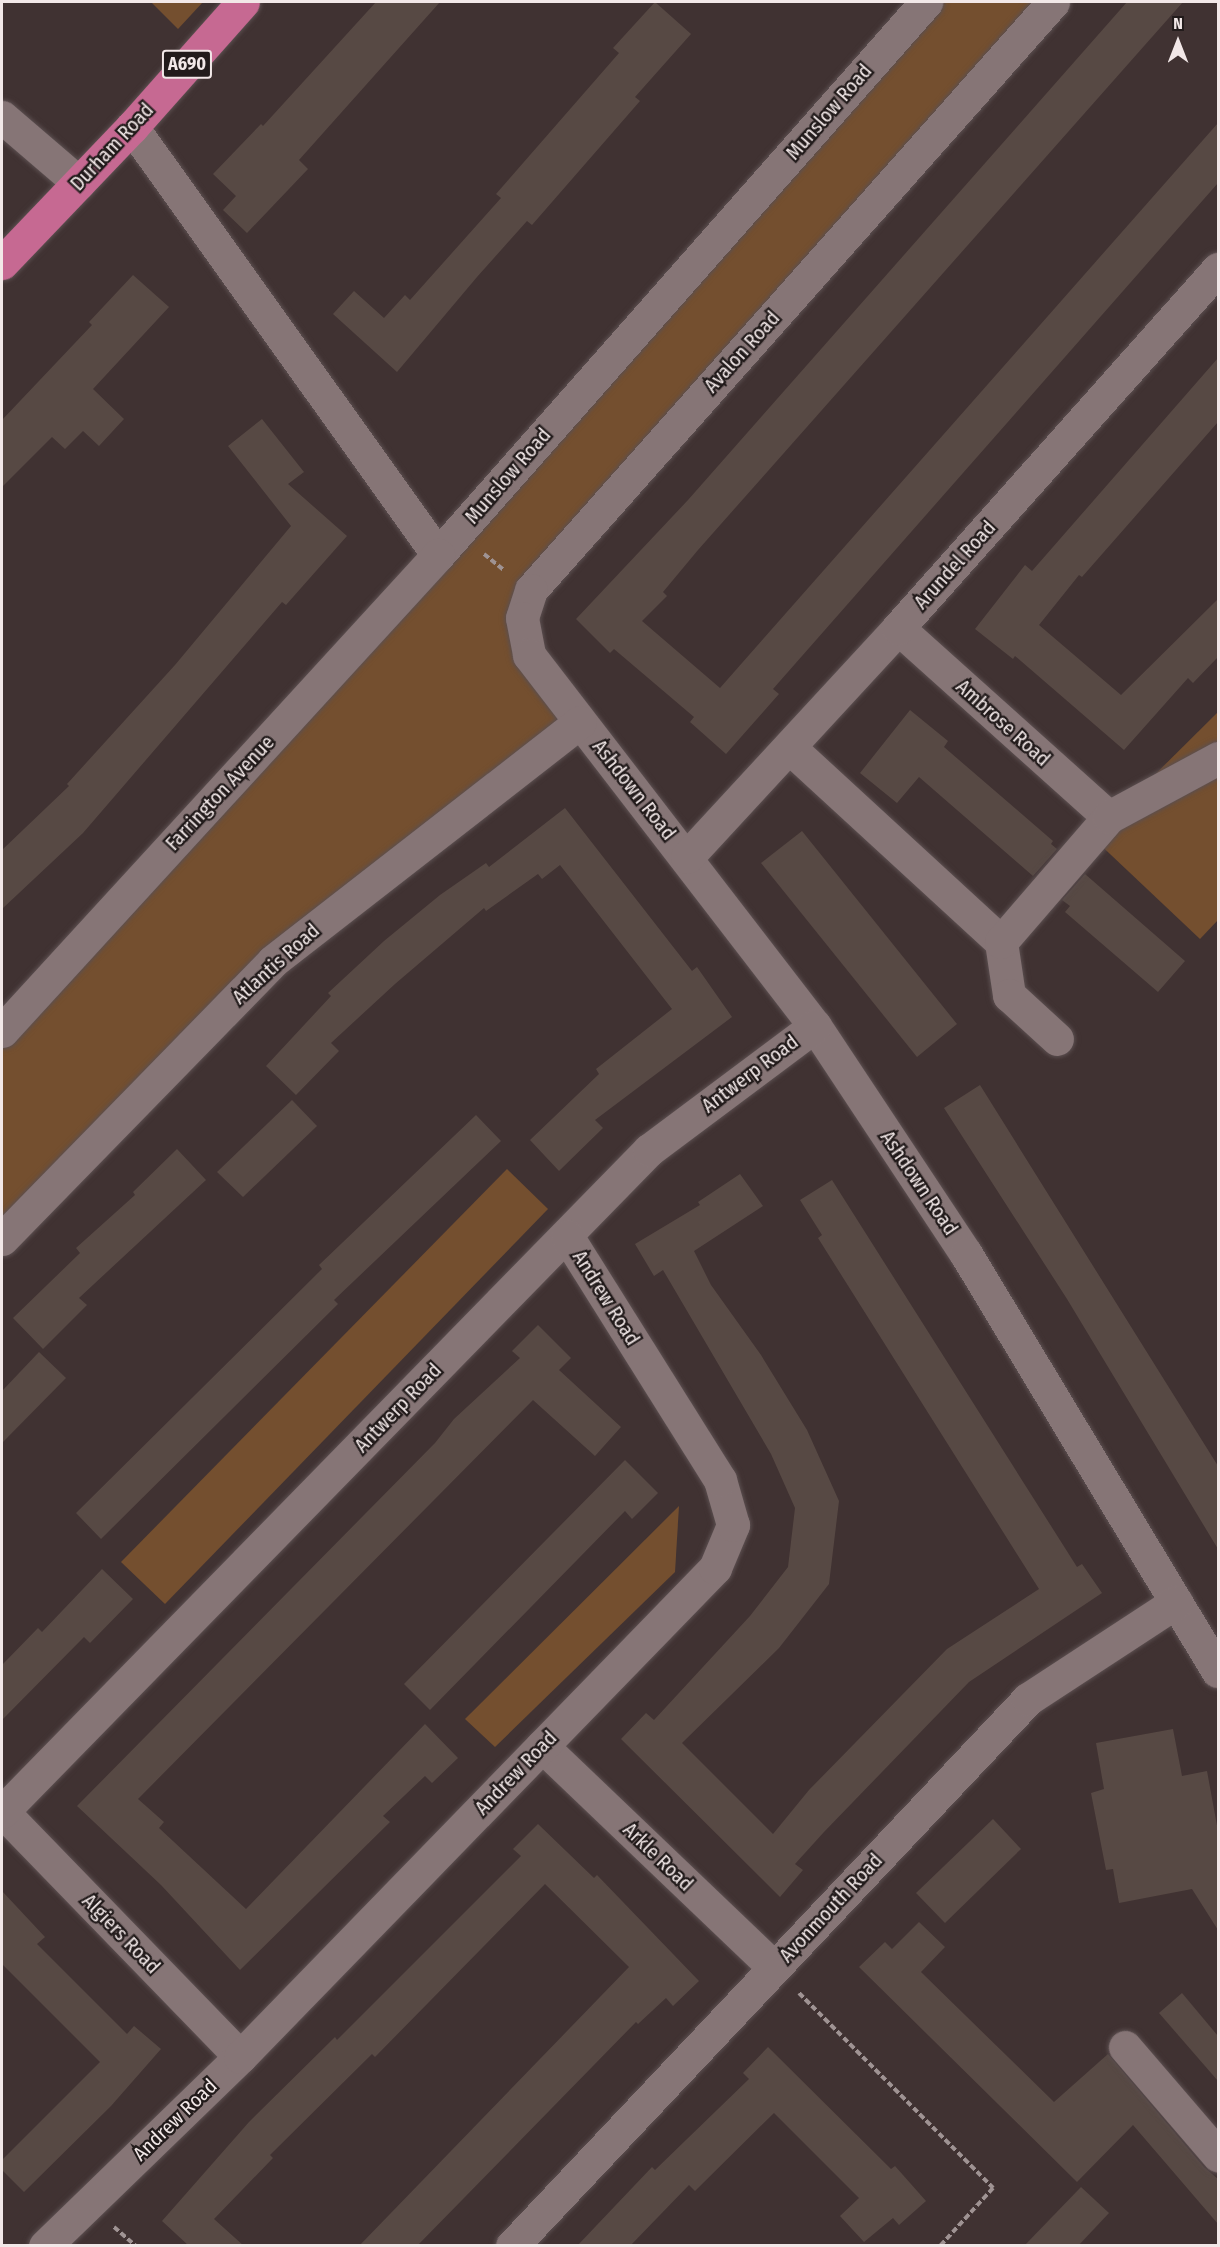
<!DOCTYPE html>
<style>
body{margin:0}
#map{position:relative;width:1220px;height:2247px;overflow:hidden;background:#403232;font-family:"Fira Sans Condensed",sans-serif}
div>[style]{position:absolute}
.green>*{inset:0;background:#744f2f}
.building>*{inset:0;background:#574944}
.path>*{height:4px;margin-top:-2px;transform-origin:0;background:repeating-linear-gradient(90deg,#9f9393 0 6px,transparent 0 9px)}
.roads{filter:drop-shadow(0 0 2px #5b4f50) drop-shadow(0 0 2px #5b4f50)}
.minor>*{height:33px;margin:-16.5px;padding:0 16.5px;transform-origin:16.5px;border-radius:16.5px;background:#867576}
.highway>*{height:33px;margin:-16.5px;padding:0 16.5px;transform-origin:16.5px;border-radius:16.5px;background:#c66992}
span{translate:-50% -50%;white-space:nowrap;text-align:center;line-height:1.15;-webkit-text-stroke:4.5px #221b1b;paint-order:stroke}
.shield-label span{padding:2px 4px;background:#221b1b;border:2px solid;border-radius:4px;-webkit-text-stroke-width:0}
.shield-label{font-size:18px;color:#f2e8e8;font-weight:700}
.street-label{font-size:20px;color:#f2e8e8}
.frame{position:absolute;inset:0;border:3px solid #f2e8e8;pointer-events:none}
.north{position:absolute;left:1148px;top:12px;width:60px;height:60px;-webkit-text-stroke:4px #221b1b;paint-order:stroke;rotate:0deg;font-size:16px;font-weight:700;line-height:24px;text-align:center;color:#f2e8e8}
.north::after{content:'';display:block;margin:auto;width:21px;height:27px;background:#f2e8e8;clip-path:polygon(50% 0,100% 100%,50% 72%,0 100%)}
</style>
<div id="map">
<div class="green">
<div style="clip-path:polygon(151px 2px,203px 2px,178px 29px)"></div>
<div style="clip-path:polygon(926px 2px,1053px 2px,522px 618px,580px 722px,273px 961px,2px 1238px,2px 1031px)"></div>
<div style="clip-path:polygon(1218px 712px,1218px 920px,1200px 939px,1092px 837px)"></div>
<div style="clip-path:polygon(507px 1169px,548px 1209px,165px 1604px,121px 1562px)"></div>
<div style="clip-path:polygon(679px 1506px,675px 1572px,495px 1747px,465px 1719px)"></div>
</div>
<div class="building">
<div style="clip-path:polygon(376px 2px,440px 2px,299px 160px,308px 169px,247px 233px,223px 210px,236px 196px,213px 174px,261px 124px,263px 126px)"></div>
<div style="clip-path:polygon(655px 2px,691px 34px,635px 97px,640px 101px,532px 225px,527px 221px,477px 277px,397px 372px,333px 314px,354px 291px,384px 318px,405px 295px,410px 300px,501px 198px,496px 194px,619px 53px,613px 48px)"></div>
<div style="clip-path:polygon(1127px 2px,1183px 2px,698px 550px,663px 592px,667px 596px,642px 621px,720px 688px,1218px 123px,1218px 183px,773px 689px,779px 694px,726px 754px,690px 722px,694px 717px,614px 649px,610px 653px,576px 619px,688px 500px)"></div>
<div style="clip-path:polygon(133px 275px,169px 307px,93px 389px,124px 419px,99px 446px,83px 431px,65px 449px,52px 437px,2px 487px,2px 420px,92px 325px,89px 322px)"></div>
<div style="clip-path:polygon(1218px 358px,1218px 422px,1082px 577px,1079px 575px,1039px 625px,1121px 695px,1218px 599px,1218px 657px,1193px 683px,1188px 678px,1124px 750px,1015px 656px,1013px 659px,975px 629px,1025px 565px,1032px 571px)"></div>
<div style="clip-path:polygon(262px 419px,304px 472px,288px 484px,347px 536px,286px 605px,282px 602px,83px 833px,2px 909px,2px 850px,69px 786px,67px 784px,175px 665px,291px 526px,228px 446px)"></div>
<div style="clip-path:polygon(910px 710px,948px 741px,944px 747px,1053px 841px,1051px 844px,1057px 849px,1033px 876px,919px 777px,897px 803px,860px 773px)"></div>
<div style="clip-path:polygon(565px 808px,692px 971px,697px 967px,732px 1017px,595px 1120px,603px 1128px,559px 1171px,530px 1140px,599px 1074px,596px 1069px,672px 1009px,560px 865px,542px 879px,538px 874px,486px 911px,484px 908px,395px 984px,331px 1043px,339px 1051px,296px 1095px,266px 1066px,331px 996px,328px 993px,384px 941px,440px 895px,486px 863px,489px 867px)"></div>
<div style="clip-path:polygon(802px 831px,957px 1024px,917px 1057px,761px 863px)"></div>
<div style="clip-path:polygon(1085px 874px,1185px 961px,1158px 992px,1065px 912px,1070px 906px,1062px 900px)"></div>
<div style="clip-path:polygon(980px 1085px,1218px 1466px,1218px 1549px,1067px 1299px,944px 1108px)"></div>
<div style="clip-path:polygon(292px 1100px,317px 1126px,243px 1197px,217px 1172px)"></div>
<div style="clip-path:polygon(476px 1115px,501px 1141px,334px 1300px,338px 1304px,101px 1539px,76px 1513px,322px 1269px,319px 1265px)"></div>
<div style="clip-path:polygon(177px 1149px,206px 1180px,79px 1298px,87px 1305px,43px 1349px,13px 1318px,80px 1253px,76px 1248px,135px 1195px,133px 1192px)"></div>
<div style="clip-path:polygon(740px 1174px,763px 1206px,694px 1251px,711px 1285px,761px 1355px,807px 1430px,839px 1501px,829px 1584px,779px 1648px,682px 1743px,773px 1834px,809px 1790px,947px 1649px,1039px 1589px,818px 1238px,822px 1235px,800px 1200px,832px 1180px,1077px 1567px,1082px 1564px,1102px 1593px,969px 1682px,824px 1832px,795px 1864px,803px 1870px,780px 1897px,621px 1739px,646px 1713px,654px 1720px,750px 1616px,788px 1567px,795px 1508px,771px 1454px,663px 1270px,654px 1276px,635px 1244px,700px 1205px,698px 1202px)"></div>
<div style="clip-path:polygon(538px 1325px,571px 1358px,559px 1370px,621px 1427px,595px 1456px,533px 1400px,138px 1799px,164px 1822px,159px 1828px,246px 1909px,425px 1724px,458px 1758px,432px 1783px,425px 1776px,383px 1816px,390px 1822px,240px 1970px,161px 1885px,77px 1806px,435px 1443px,454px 1419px,520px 1358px,512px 1351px)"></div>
<div style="clip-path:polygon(39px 1352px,66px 1378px,2px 1443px,2px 1391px)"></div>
<div style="clip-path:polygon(625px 1460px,658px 1493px,632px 1519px,625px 1511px,430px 1710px,404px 1684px)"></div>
<div style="clip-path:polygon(102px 1569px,133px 1599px,90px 1643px,84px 1637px,2px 1720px,2px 1665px,38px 1628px,42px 1632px)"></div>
<div style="clip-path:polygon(1173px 1729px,1182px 1776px,1207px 1771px,1218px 1831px,1218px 1930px,1192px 1889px,1119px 1903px,1113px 1869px,1106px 1870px,1091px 1793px,1104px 1789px,1096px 1743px)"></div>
<div style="clip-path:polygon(993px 1819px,1021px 1849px,945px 1923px,916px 1893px)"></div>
<div style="clip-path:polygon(538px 1824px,594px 1878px,597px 1875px,699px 1981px,673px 2006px,666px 1998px,638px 2024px,636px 2022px,417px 2246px,359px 2246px,629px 1967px,545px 1884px,375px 2057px,372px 2054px,270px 2155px,273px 2158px,214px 2219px,244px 2246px,189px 2246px,162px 2221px,249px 2122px,335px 2037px,337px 2040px,521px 1856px,513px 1849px)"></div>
<div style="clip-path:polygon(2px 1891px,45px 1937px,37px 1944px,127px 2034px,134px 2026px,161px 2049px,111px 2106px,24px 2192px,2px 2170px,2px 2160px,100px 2062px,2px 1964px)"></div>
<div style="clip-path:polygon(919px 1922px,945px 1947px,921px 1972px,1054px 2102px,1108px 2054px,1204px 2167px,1218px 2179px,1218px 2224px,1133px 2125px,1077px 2182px,859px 1967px,885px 1942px,892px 1949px)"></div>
<div style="clip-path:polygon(1182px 1993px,1218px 2036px,1218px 2081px,1159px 2013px)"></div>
<div style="clip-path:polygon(768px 2047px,891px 2169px,895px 2166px,926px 2201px,899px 2225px,893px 2218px,864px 2242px,840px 2216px,859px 2198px,774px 2113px,695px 2191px,689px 2185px,630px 2246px,577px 2246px,652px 2167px,655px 2170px,749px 2079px,743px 2073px)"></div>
<div style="clip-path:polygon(1081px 2187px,1109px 2213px,1078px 2246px,1024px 2246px)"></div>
</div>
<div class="path">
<div style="left:484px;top:554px;width:26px;rotate:39deg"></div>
<div style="left:799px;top:1993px;width:275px;rotate:45.1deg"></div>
<div style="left:993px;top:2188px;width:79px;rotate:132.4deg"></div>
<div style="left:114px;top:2227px;width:29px;rotate:41deg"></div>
</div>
<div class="roads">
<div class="minor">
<div style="left:1053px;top:2px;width:786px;rotate:131.6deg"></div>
<div style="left:531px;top:590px;width:29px;rotate:108deg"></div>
<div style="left:522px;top:618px;width:38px;rotate:79deg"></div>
<div style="left:529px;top:655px;width:468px;rotate:52.4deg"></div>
<div style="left:815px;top:1026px;width:273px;rotate:56.5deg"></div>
<div style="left:966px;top:1254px;width:487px;rotate:58.9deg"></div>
<div style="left:2px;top:117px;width:101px;rotate:40.6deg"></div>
<div style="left:132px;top:127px;width:526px;rotate:54.44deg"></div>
<div style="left:438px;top:555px;width:738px;rotate:-48.57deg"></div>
<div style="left:898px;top:628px;width:283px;rotate:41.9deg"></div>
<div style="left:789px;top:747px;width:288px;rotate:42.6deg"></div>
<div style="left:1001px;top:942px;width:54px;rotate:81.4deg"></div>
<div style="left:1009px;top:995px;width:65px;rotate:42.5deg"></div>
<div style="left:687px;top:857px;width:311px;rotate:-47.3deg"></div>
<div style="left:898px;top:628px;width:481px;rotate:-48.3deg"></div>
<div style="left:1001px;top:942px;width:165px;rotate:-49.2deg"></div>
<div style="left:1109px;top:817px;width:124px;rotate:-28.4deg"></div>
<div style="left:2px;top:1031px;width:646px;rotate:-47.51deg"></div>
<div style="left:2px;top:1239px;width:388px;rotate:-45.7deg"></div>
<div style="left:273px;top:961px;width:389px;rotate:-37.9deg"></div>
<div style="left:542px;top:1746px;width:321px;rotate:43.7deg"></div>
<div style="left:2px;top:1811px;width:342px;rotate:45.9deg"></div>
<div style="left:2px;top:1812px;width:926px;rotate:-45.66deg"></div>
<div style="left:649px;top:1150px;width:207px;rotate:-36.8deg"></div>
<div style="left:1125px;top:2047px;width:143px;rotate:49.3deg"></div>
<div style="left:45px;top:2246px;width:272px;rotate:-44.1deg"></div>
<div style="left:240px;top:2057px;width:682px;rotate:-45.83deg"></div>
<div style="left:715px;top:1568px;width:47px;rotate:-67.3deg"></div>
<div style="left:733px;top:1525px;width:47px;rotate:-106.1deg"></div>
<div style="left:720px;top:1480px;width:288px;rotate:-122.1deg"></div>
<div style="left:512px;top:2246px;width:752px;rotate:-46.67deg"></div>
<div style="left:1028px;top:1699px;width:177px;rotate:-33.2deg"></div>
</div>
<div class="highway">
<div style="left:2px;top:263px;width:188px;rotate:-46.3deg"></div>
<div style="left:132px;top:127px;width:167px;rotate:-48.4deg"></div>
</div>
</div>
<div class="shield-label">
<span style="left:187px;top:64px">A690</span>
</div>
<div class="street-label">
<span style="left:829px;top:112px;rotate:-49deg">Munslow Road</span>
<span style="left:112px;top:147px;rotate:-47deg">Durham Road</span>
<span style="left:742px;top:352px;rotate:-48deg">Avalon Road</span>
<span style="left:508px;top:476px;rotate:-49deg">Munslow Road</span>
<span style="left:955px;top:565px;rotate:-48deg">Arundel Road</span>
<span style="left:1003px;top:723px;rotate:42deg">Ambrose Road</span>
<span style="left:634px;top:790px;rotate:52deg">Ashdown Road</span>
<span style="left:220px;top:793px;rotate:-47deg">Farrington Avenue</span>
<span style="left:276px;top:964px;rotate:-42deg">Atlantis Road</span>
<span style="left:750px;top:1074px;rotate:-37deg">Antwerp Road</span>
<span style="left:919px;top:1183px;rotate:56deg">Ashdown Road</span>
<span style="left:606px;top:1298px;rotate:58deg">Andrew Road</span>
<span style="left:398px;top:1408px;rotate:-46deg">Antwerp Road</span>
<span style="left:516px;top:1773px;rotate:-46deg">Andrew Road</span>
<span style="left:658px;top:1857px;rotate:44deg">Arkle Road</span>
<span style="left:831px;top:1908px;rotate:-47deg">Avonmouth Road</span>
<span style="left:121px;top:1934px;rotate:46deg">Algiers Road</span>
<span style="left:175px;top:2120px;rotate:-44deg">Andrew Road</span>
</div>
<div class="frame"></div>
<div class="north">N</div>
</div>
